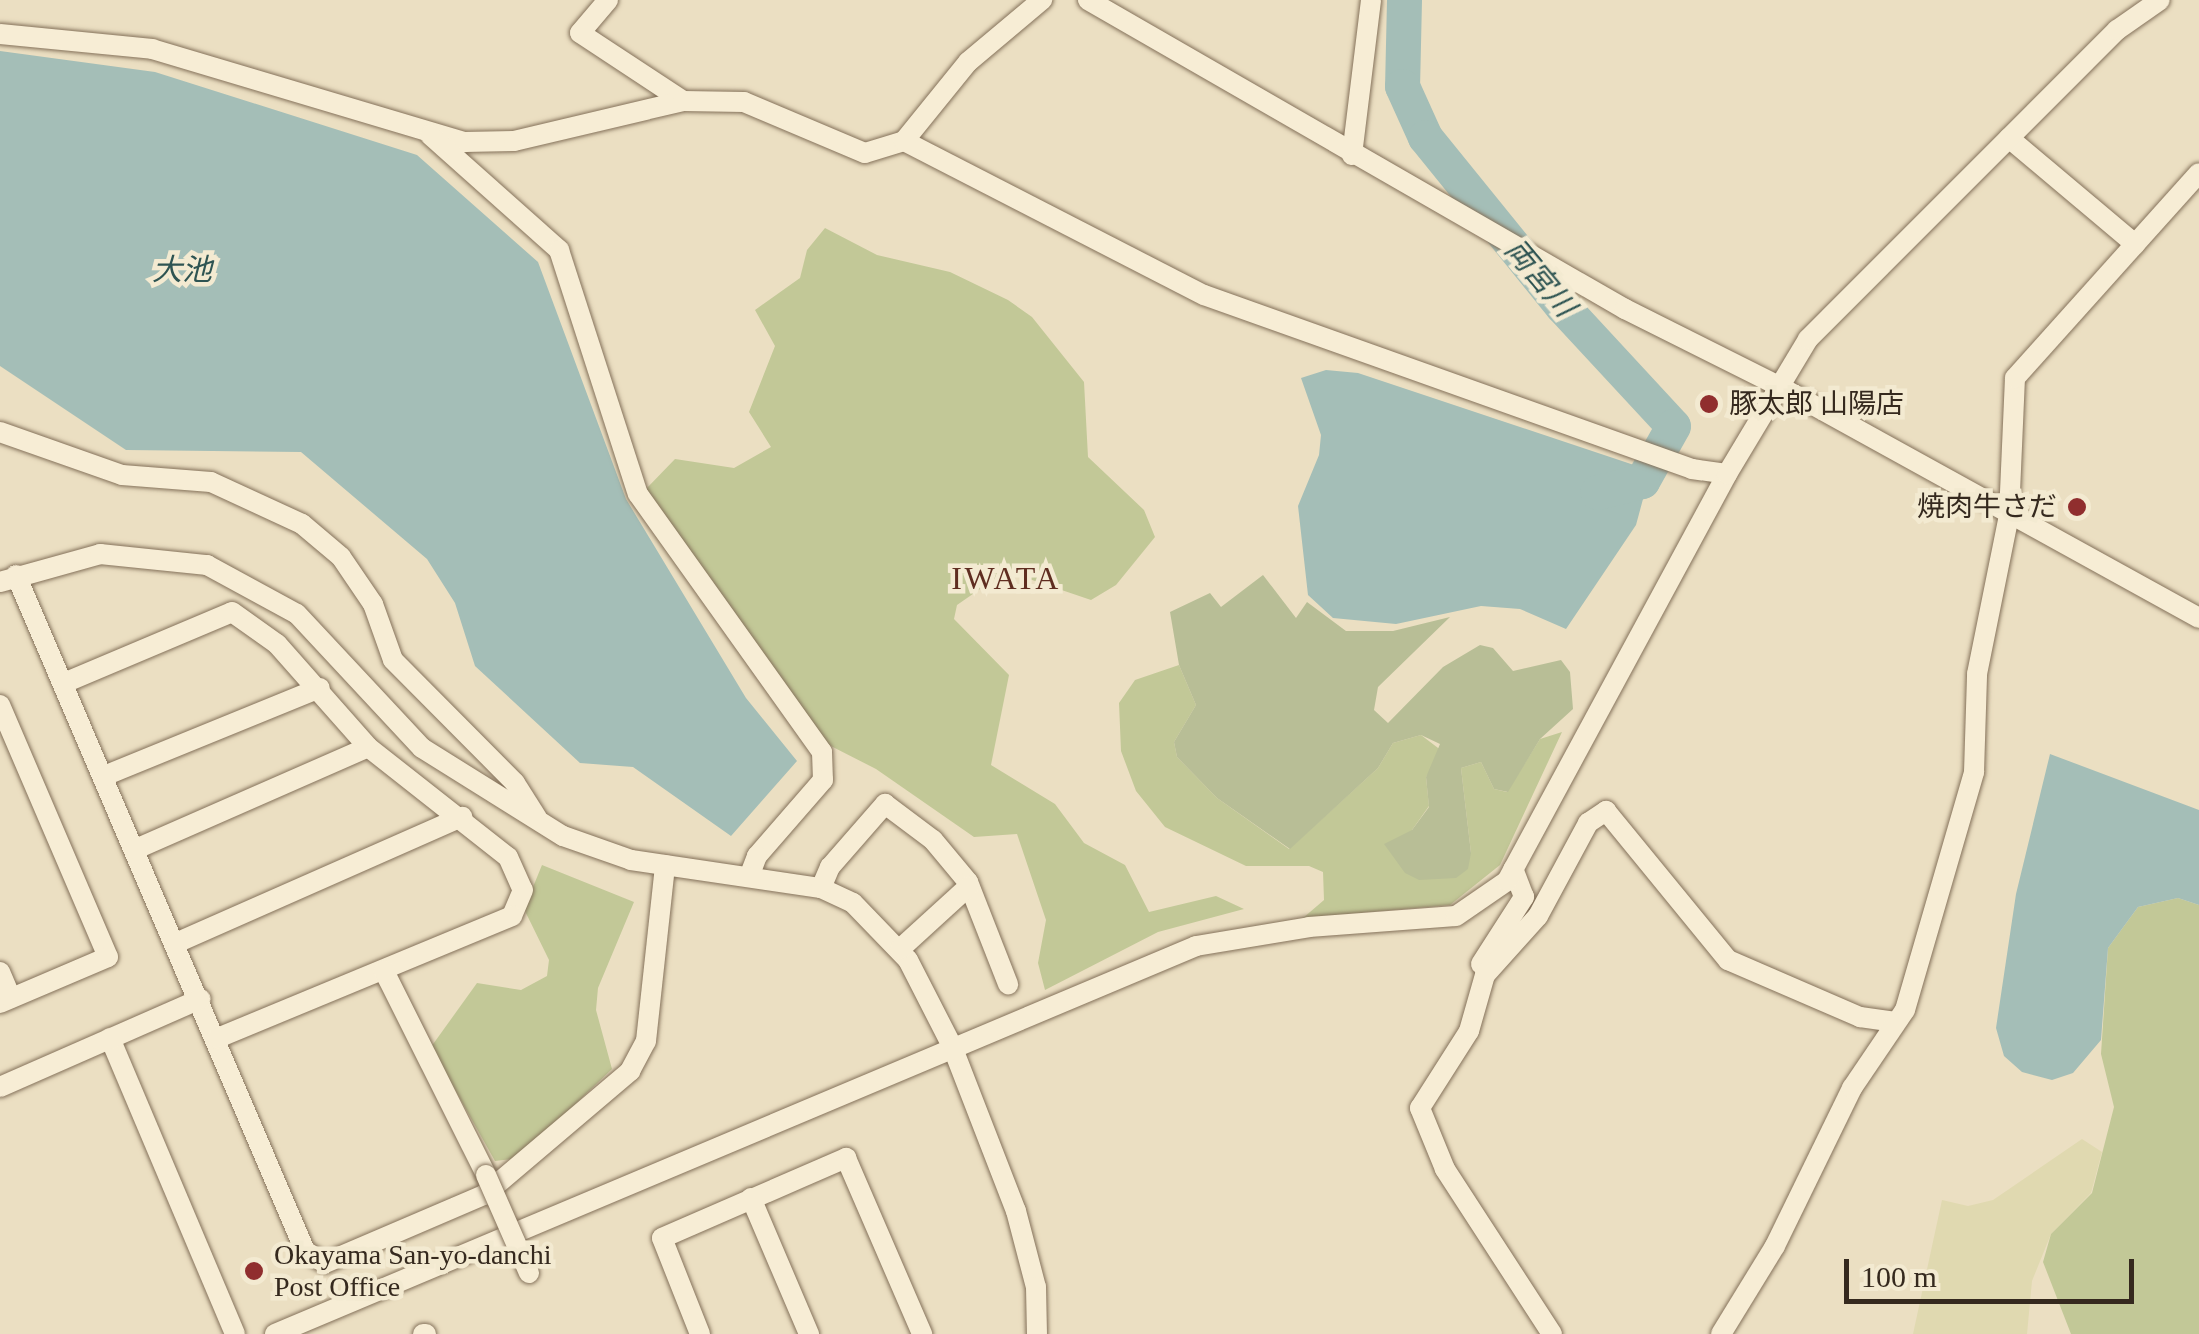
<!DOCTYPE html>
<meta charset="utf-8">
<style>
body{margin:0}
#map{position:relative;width:2199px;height:1334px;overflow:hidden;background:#ebdfc2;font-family:"Times New Roman","Noto Sans JP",serif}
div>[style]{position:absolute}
.farmland>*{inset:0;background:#e0d9b0}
.green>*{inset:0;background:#c2c897}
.cemetery>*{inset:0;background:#b8be96}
.water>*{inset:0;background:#a4beb7}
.river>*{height:35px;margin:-17.5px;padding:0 17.5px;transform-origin:17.5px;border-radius:17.5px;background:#a4beb7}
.roads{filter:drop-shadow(0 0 2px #84715a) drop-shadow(0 0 2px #84715a)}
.minor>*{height:20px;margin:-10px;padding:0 10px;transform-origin:10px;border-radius:10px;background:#f7edd5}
.bridges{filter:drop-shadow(0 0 2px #84715a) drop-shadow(0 0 2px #84715a)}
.minor-bridge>*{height:20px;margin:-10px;padding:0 10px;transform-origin:10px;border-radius:10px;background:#f7edd5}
.dots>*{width:28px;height:28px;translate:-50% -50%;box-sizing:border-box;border:5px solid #f3ead1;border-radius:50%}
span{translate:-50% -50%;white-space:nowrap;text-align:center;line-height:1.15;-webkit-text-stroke:9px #f3ead1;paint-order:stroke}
.poi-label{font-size:28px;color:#35291e}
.left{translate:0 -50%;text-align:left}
.right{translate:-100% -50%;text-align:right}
.water-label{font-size:30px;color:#2e5452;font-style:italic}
.quarter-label{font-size:32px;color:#5f2d20;letter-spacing:2.5px}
.scale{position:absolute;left:1844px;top:1259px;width:290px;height:45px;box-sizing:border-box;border:5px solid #35291e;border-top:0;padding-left:12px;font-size:30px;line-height:35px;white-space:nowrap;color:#35291e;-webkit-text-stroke:8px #f3ead1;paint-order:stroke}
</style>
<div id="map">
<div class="farmland">
<div style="clip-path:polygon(2082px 1139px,2102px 1152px,2091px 1193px,2051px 1234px,2032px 1281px,2027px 1334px,1913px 1334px,1942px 1200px,1968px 1206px,1993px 1200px)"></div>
</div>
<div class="green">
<div style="clip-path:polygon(825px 228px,877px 255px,950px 272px,1008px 300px,1032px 317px,1084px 382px,1088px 457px,1144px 510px,1155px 537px,1116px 585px,1091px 600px,1006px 571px,957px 605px,954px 619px,1009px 675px,991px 765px,1055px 804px,1084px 843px,1125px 865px,1149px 912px,1216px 896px,1244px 909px,1158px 932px,1045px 990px,1038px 963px,1046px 920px,1017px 834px,974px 837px,876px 769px,823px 742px,646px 489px,675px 459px,734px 468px,771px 447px,749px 412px,775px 346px,755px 310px,800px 278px,807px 250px)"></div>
<div style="clip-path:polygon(1179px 665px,1196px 705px,1174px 742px,1177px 757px,1217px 798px,1289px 849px,1378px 768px,1393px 743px,1421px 735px,1442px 751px,1426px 777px,1429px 806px,1412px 830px,1471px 853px,1461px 768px,1481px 762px,1494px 789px,1507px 792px,1540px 739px,1562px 732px,1500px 865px,1450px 905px,1303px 918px,1324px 900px,1323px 872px,1309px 866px,1246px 866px,1165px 827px,1136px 791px,1121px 751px,1119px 703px,1135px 680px)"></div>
<div style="clip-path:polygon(542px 865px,634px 902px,598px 988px,596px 1010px,612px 1069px,519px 1158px,495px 1161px,431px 1047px,477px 983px,521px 990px,547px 976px,549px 960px,524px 909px)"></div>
<div style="clip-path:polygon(2178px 898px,2199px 905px,2199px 1334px,2071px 1334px,2043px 1262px,2051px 1234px,2092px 1193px,2114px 1107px,2101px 1054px,2108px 948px,2138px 907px)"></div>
</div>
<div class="cemetery">
<div style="clip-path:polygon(1263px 575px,1296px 618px,1307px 602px,1346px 631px,1393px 631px,1450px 617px,1378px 687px,1374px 710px,1388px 723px,1443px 667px,1480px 645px,1493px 648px,1513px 671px,1561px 660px,1570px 672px,1573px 709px,1540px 739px,1508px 792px,1494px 789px,1481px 762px,1461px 768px,1471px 853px,1468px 869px,1456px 878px,1419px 880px,1405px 873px,1384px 844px,1412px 830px,1429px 807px,1426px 777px,1440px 744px,1421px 735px,1393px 743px,1378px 768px,1290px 849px,1217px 798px,1177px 757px,1174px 742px,1196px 705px,1179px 665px,1170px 612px,1210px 593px,1221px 607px)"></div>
</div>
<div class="water">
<div style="clip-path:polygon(0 51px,155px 72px,417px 155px,538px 262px,626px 499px,746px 698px,797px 761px,731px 836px,633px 767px,580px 763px,475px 666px,455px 603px,427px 559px,301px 452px,126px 450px,0 366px)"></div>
<div style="clip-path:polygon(1326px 370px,1358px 373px,1634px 465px,1646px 488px,1636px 525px,1566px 629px,1520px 609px,1481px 606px,1396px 624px,1333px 618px,1308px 595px,1298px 506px,1319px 455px,1321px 435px,1301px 378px)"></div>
<div style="clip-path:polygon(2050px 754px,2199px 810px,2199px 905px,2178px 898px,2138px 907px,2108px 948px,2101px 1040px,2073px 1073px,2052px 1080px,2022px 1072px,2004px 1056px,1996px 1028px,2016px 894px)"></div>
</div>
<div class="river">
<div style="left:1404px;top:0;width:86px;rotate:91.3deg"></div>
<div style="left:1402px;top:86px;width:56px;rotate:65.7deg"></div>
<div style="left:1425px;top:137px;width:218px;rotate:51deg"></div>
<div style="left:1562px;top:306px;width:163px;rotate:47.2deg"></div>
<div style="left:1673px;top:426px;width:63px;rotate:119.4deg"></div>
<div style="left:1642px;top:481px;width:46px;rotate:166.3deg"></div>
</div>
<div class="roads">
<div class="minor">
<div style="left:608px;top:0;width:43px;rotate:130.3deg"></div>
<div style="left:580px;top:33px;width:123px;rotate:33.4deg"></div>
<div style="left:1088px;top:0;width:620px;rotate:29.92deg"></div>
<div style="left:1625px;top:309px;width:170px;rotate:26.6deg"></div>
<div style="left:1777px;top:385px;width:482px;rotate:28.9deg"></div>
<div style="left:0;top:34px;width:153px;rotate:5.6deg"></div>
<div style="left:152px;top:49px;width:326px;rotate:16.6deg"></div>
<div style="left:464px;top:142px;width:50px;rotate:-1.1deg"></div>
<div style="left:514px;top:141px;width:174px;rotate:-13.3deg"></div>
<div style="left:683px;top:101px;width:61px;rotate:0.9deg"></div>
<div style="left:744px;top:102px;width:131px;rotate:22.9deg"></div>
<div style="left:865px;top:153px;width:41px;rotate:-17.1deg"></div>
<div style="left:904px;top:141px;width:337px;rotate:27.2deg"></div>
<div style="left:1204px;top:295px;width:518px;rotate:19.62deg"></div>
<div style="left:1692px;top:469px;width:35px;rotate:8deg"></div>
<div style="left:430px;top:135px;width:173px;rotate:41.7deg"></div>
<div style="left:559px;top:250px;width:256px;rotate:72.1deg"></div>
<div style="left:638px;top:494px;width:317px;rotate:54.5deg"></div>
<div style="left:822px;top:752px;width:28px;rotate:88deg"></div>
<div style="left:823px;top:780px;width:101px;rotate:131deg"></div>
<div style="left:757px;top:856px;width:22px;rotate:111deg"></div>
<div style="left:2009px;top:138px;width:165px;rotate:40.1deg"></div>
<div style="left:904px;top:141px;width:102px;rotate:-51deg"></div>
<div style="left:968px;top:62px;width:97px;rotate:-40deg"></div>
<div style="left:1352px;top:155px;width:156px;rotate:-83deg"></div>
<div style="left:0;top:432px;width:129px;rotate:19.4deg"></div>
<div style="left:122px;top:475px;width:89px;rotate:4.5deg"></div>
<div style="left:211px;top:482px;width:100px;rotate:24.8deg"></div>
<div style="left:302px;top:524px;width:51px;rotate:40.2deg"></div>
<div style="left:341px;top:557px;width:57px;rotate:55.8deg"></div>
<div style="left:373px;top:604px;width:59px;rotate:70.3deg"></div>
<div style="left:393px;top:660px;width:173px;rotate:45.2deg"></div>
<div style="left:515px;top:783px;width:41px;rotate:57.8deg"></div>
<div style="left:16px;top:575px;width:735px;rotate:66.85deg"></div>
<div style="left:305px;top:1251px;width:23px;rotate:31deg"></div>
<div style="left:325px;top:1263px;width:173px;rotate:-23.2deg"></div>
<div style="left:484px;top:1195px;width:192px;rotate:-40.3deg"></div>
<div style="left:630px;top:1071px;width:34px;rotate:-62deg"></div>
<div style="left:646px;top:1041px;width:177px;rotate:-83.8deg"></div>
<div style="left:0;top:582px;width:104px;rotate:-15.6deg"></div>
<div style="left:100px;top:554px;width:108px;rotate:5.9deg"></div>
<div style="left:207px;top:565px;width:102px;rotate:28.6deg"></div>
<div style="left:297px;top:614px;width:183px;rotate:47deg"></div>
<div style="left:422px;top:748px;width:166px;rotate:32deg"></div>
<div style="left:563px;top:836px;width:72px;rotate:19.4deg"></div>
<div style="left:631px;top:860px;width:192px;rotate:8.4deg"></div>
<div style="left:821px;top:888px;width:35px;rotate:25deg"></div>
<div style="left:853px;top:903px;width:79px;rotate:46deg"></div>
<div style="left:908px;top:960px;width:97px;rotate:62.9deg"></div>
<div style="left:952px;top:1046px;width:177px;rotate:68.8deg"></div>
<div style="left:1016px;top:1211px;width:79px;rotate:75.3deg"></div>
<div style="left:1036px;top:1287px;width:47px;rotate:88.8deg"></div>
<div style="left:64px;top:683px;width:182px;rotate:-22.9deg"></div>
<div style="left:232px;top:612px;width:55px;rotate:35.4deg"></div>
<div style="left:277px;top:644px;width:137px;rotate:48.5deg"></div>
<div style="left:368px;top:747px;width:178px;rotate:38.2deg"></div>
<div style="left:508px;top:857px;width:36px;rotate:66deg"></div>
<div style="left:523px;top:890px;width:28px;rotate:113deg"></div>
<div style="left:512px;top:916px;width:319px;rotate:157.5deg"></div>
<div style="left:0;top:705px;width:274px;rotate:66.8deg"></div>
<div style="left:108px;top:957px;width:117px;rotate:156.9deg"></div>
<div style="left:104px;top:776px;width:233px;rotate:-22.2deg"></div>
<div style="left:136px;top:849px;width:253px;rotate:-23.7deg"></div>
<div style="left:821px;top:888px;width:23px;rotate:-67deg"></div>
<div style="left:830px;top:867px;width:84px;rotate:-48.9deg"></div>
<div style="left:885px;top:804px;width:60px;rotate:36.9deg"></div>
<div style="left:933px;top:840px;width:55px;rotate:50.2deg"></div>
<div style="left:968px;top:882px;width:110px;rotate:68.6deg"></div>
<div style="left:176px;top:943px;width:313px;rotate:-23.8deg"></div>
<div style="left:900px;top:949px;width:93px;rotate:-42.4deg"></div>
<div style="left:1481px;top:964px;width:80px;rotate:-57.3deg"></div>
<div style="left:1524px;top:897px;width:30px;rotate:-111deg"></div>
<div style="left:384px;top:971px;width:228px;rotate:63.4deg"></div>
<div style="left:0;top:972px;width:28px;rotate:67deg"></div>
<div style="left:110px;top:1038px;width:321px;rotate:67.1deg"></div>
<div style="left:0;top:1087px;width:219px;rotate:-23.7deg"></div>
<div style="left:751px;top:1198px;width:148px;rotate:66.9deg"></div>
<div style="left:275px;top:1334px;width:999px;rotate:-22.84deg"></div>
<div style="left:1196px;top:946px;width:115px;rotate:-9.5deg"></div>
<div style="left:1309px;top:927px;width:147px;rotate:-4.3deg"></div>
<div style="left:1456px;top:916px;width:62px;rotate:-34.5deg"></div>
<div style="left:1507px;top:881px;width:463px;rotate:-61.6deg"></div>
<div style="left:1727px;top:474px;width:157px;rotate:-59deg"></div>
<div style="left:1808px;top:339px;width:437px;rotate:-45deg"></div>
<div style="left:2117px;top:30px;width:52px;rotate:-34.9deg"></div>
<div style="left:423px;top:1334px;width:3px"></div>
<div style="left:700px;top:1334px;width:103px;rotate:-111.6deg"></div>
<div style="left:662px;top:1238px;width:201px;rotate:-23.5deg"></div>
<div style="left:846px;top:1158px;width:192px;rotate:66.6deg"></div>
<div style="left:1552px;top:1334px;width:197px;rotate:-123deg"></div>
<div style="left:1445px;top:1169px;width:66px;rotate:-112.3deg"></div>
<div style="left:1420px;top:1108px;width:91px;rotate:-57.5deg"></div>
<div style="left:1469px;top:1031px;width:58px;rotate:-74.1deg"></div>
<div style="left:1485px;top:975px;width:79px;rotate:-48.1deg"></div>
<div style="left:1538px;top:916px;width:106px;rotate:-61.7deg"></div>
<div style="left:1588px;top:823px;width:22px;rotate:-34deg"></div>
<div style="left:1606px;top:811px;width:193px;rotate:50.7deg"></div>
<div style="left:1728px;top:960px;width:144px;rotate:23.4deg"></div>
<div style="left:1860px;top:1017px;width:34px;rotate:8deg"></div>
<div style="left:1721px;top:1334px;width:103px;rotate:-58.5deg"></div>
<div style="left:1775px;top:1246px;width:176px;rotate:-64deg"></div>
<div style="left:1852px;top:1088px;width:94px;rotate:-55.8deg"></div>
<div style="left:1905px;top:1010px;width:248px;rotate:-73.8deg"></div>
<div style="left:1974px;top:772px;width:98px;rotate:-88.2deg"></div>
<div style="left:1977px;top:674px;width:162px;rotate:-78.6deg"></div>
<div style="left:2009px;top:515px;width:137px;rotate:-87.5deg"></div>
<div style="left:2015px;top:378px;width:275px;rotate:-48.1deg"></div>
</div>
</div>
<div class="bridges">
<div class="minor-bridge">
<div style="left:486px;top:1175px;width:107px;rotate:66.3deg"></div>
</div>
</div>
<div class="dots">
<div style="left:1709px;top:404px;background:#902e2e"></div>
<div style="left:2077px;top:507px;background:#902e2e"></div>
<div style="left:254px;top:1271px;background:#902e2e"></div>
</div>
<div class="poi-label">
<span class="left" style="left:1729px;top:404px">豚太郎 山陽店</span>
<span class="right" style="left:2057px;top:507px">焼肉牛さだ</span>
<span class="left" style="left:274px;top:1271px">Okayama San-yo-danchi<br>Post Office</span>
</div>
<div class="water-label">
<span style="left:182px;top:270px">大池</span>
<span style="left:1540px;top:278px;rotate:50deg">両宮川</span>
</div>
<div class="quarter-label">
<span style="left:1006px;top:578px">IWATA</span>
</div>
<div class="scale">100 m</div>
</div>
